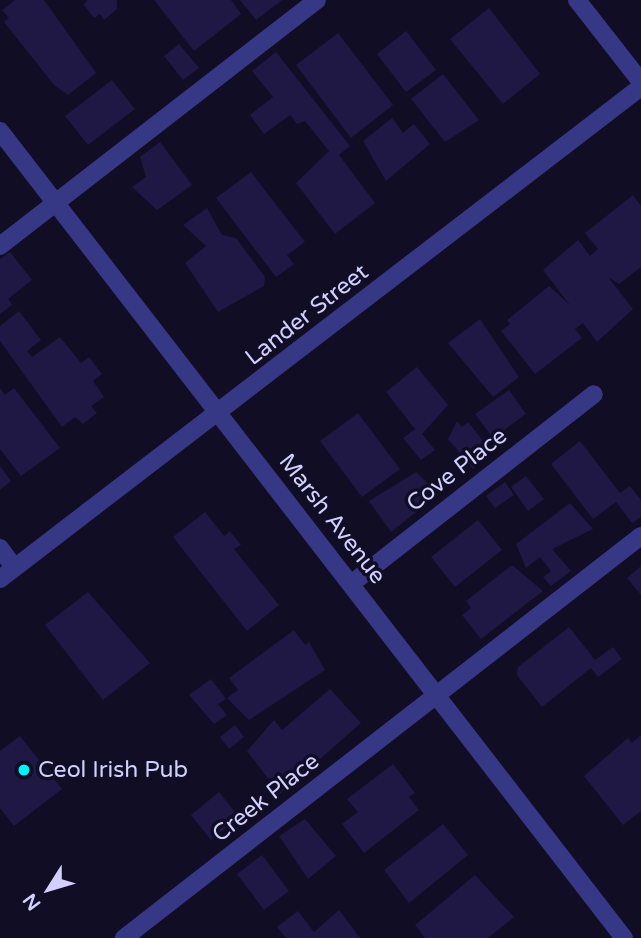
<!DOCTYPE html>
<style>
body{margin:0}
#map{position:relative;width:641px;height:938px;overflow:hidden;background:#100d24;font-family:"Varela Round",sans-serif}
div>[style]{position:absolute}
.building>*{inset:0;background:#1f1845}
.minor>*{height:18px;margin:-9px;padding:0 9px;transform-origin:9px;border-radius:9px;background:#363885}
.dots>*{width:19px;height:19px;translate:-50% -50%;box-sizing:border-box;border:4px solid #100d24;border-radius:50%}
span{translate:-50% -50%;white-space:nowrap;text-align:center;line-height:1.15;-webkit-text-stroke:7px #100d24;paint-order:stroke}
.street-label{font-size:23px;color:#d2d0ff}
.poi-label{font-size:23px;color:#d2d0ff}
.left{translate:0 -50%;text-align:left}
.north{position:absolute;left:14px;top:854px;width:70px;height:70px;-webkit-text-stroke:5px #100d24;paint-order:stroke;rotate:233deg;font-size:19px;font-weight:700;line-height:28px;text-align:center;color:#d2d0ff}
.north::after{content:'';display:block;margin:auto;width:24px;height:32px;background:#d2d0ff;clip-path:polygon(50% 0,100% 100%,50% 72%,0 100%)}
</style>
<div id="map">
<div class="building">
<div style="clip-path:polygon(15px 0,44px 0,96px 73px,68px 95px,54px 85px,4px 22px,9px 18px,2px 10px)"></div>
<div style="clip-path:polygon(87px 0,117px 0,117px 9px,104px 20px,100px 14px,94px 18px,84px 5px)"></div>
<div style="clip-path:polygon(154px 0,231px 0,241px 14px,194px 51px)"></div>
<div style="clip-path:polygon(240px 0,282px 0,256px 20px)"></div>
<div style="clip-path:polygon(489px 8px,540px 74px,503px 104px,450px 39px)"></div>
<div style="clip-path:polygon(406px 31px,436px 70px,406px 92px,377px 54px)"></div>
<div style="clip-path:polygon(338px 33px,393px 105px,351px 138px,296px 65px)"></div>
<div style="clip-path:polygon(179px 44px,199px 68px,183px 80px,164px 56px)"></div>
<div style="clip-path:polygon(276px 52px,350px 146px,339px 155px,375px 203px,335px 234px,296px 183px,329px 151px,305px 121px,297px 124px,290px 115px,264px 134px,250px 115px,273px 97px,252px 71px)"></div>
<div style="clip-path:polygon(443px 74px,479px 120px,445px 142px,411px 99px)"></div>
<div style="clip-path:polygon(112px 80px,135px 109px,88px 145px,65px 116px)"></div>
<div style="clip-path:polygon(392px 118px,403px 133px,414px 124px,430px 144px,386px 181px,363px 141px)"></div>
<div style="clip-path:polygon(160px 142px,192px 185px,157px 210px,132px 187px,146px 177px,140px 157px)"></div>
<div style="clip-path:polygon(251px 172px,305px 242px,287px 255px,294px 264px,276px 277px,216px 198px)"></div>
<div style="clip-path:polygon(633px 195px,641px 206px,641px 267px,619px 284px,608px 277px,633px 309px,597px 342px,583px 323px,575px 329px,582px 338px,535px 374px,501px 331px,510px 324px,507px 320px,549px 286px,570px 305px,543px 270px,578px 240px,590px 256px,598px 249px,585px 233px)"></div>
<div style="clip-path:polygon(207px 208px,222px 235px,236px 238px,265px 277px,264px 286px,218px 312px,185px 263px,206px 246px,183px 225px)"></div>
<div style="clip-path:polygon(10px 252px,32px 280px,8px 299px,12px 305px,0 314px,0 259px)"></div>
<div style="clip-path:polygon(19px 311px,41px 340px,27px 351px,32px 357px,60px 337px,81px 363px,89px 357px,102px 374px,93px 381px,104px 397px,91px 406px,97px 413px,83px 424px,75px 417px,62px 427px,0 341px,0 326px)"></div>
<div style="clip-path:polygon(480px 319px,519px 377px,493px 397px,448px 343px)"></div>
<div style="clip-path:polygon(417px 367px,448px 405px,422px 434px,435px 450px,421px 460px,403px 438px,415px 429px,386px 392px)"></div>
<div style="clip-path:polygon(0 388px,5px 395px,14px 388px,60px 448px,21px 476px,0 449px)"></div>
<div style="clip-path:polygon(509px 390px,526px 414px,493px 438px,475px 414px)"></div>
<div style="clip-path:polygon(358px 413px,400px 469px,362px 497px,320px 441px)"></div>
<div style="clip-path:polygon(457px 421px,462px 427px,468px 422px,492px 452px,473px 469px,448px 439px)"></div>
<div style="clip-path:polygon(580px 441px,620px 493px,630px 486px,641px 500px,641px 517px,632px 523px,616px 502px,593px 519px,551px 464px)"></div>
<div style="clip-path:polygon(0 466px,11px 481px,0 490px)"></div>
<div style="clip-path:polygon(416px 472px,439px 494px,391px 532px,369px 501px)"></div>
<div style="clip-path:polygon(526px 476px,544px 499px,528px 511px,511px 487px)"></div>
<div style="clip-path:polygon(505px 482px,514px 495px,495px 508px,486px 496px)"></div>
<div style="clip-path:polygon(570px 503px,593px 529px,552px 549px,571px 571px,551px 586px,543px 577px,551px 571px,540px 557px,526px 568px,516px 544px)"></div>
<div style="clip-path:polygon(205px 512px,224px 536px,230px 531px,241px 545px,234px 549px,279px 605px,247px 631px,173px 537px)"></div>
<div style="clip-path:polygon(478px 520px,502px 550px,455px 587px,431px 557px)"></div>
<div style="clip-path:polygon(512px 565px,543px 591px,481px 639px,462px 615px,471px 608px,466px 601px)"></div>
<div style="clip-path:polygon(641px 566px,641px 595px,627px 578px)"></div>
<div style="clip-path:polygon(88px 592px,150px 663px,103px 700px,45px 625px)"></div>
<div style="clip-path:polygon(569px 627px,595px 660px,613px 647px,622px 659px,598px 677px,591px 668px,542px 707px,517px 675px,518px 667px)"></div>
<div style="clip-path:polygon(294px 630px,305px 645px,309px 642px,325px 670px,249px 720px,227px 698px,238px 690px,229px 678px)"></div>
<div style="clip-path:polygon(211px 679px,226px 699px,218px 704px,227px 715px,214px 724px,189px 695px)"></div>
<div style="clip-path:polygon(330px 689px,361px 723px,280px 794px,247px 751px,274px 720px,282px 730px)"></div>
<div style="clip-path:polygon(235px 725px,244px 737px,229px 749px,220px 737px)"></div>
<div style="clip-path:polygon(641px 735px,641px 811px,623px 825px,584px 776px,628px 738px,632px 743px)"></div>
<div style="clip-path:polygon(20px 736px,62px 789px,14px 826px,0 808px,0 751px)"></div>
<div style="clip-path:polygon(393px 764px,415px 793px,409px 797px,419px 810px,364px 853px,342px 824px,358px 812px,347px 799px)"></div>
<div style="clip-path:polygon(219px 792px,239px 817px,211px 840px,191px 815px)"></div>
<div style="clip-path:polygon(305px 819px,336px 856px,308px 879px,279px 836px)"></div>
<div style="clip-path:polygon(443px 824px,468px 855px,409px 903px,384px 870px)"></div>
<div style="clip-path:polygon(262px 855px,289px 891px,264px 910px,237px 874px)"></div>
<div style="clip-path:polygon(475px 875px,514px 917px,488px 938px,425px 938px,415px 925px)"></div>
<div style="clip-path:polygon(339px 910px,360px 938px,286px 938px,277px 927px,298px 911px,314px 932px)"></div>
</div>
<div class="minor">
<div style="left:577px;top:0;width:104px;rotate:52deg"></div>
<div style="left:0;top:131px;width:1020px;rotate:52.29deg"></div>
<div style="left:0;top:246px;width:401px;rotate:-37.8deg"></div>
<div style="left:0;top:548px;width:24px;rotate:54deg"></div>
<div style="left:0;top:579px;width:808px;rotate:-37.51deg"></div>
<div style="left:351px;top:584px;width:308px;rotate:-38deg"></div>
<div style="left:124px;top:938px;width:655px;rotate:-37.87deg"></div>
</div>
<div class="dots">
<div style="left:24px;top:770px;background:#00f1fb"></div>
</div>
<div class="street-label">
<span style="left:307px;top:315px;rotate:-38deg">Lander Street</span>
<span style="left:457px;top:470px;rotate:-38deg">Cove Place</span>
<span style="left:332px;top:519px;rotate:52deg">Marsh Avenue</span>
<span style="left:266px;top:798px;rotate:-38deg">Creek Place</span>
</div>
<div class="poi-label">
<span class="left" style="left:38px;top:770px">Ceol Irish Pub</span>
</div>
<div class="north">N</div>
</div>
